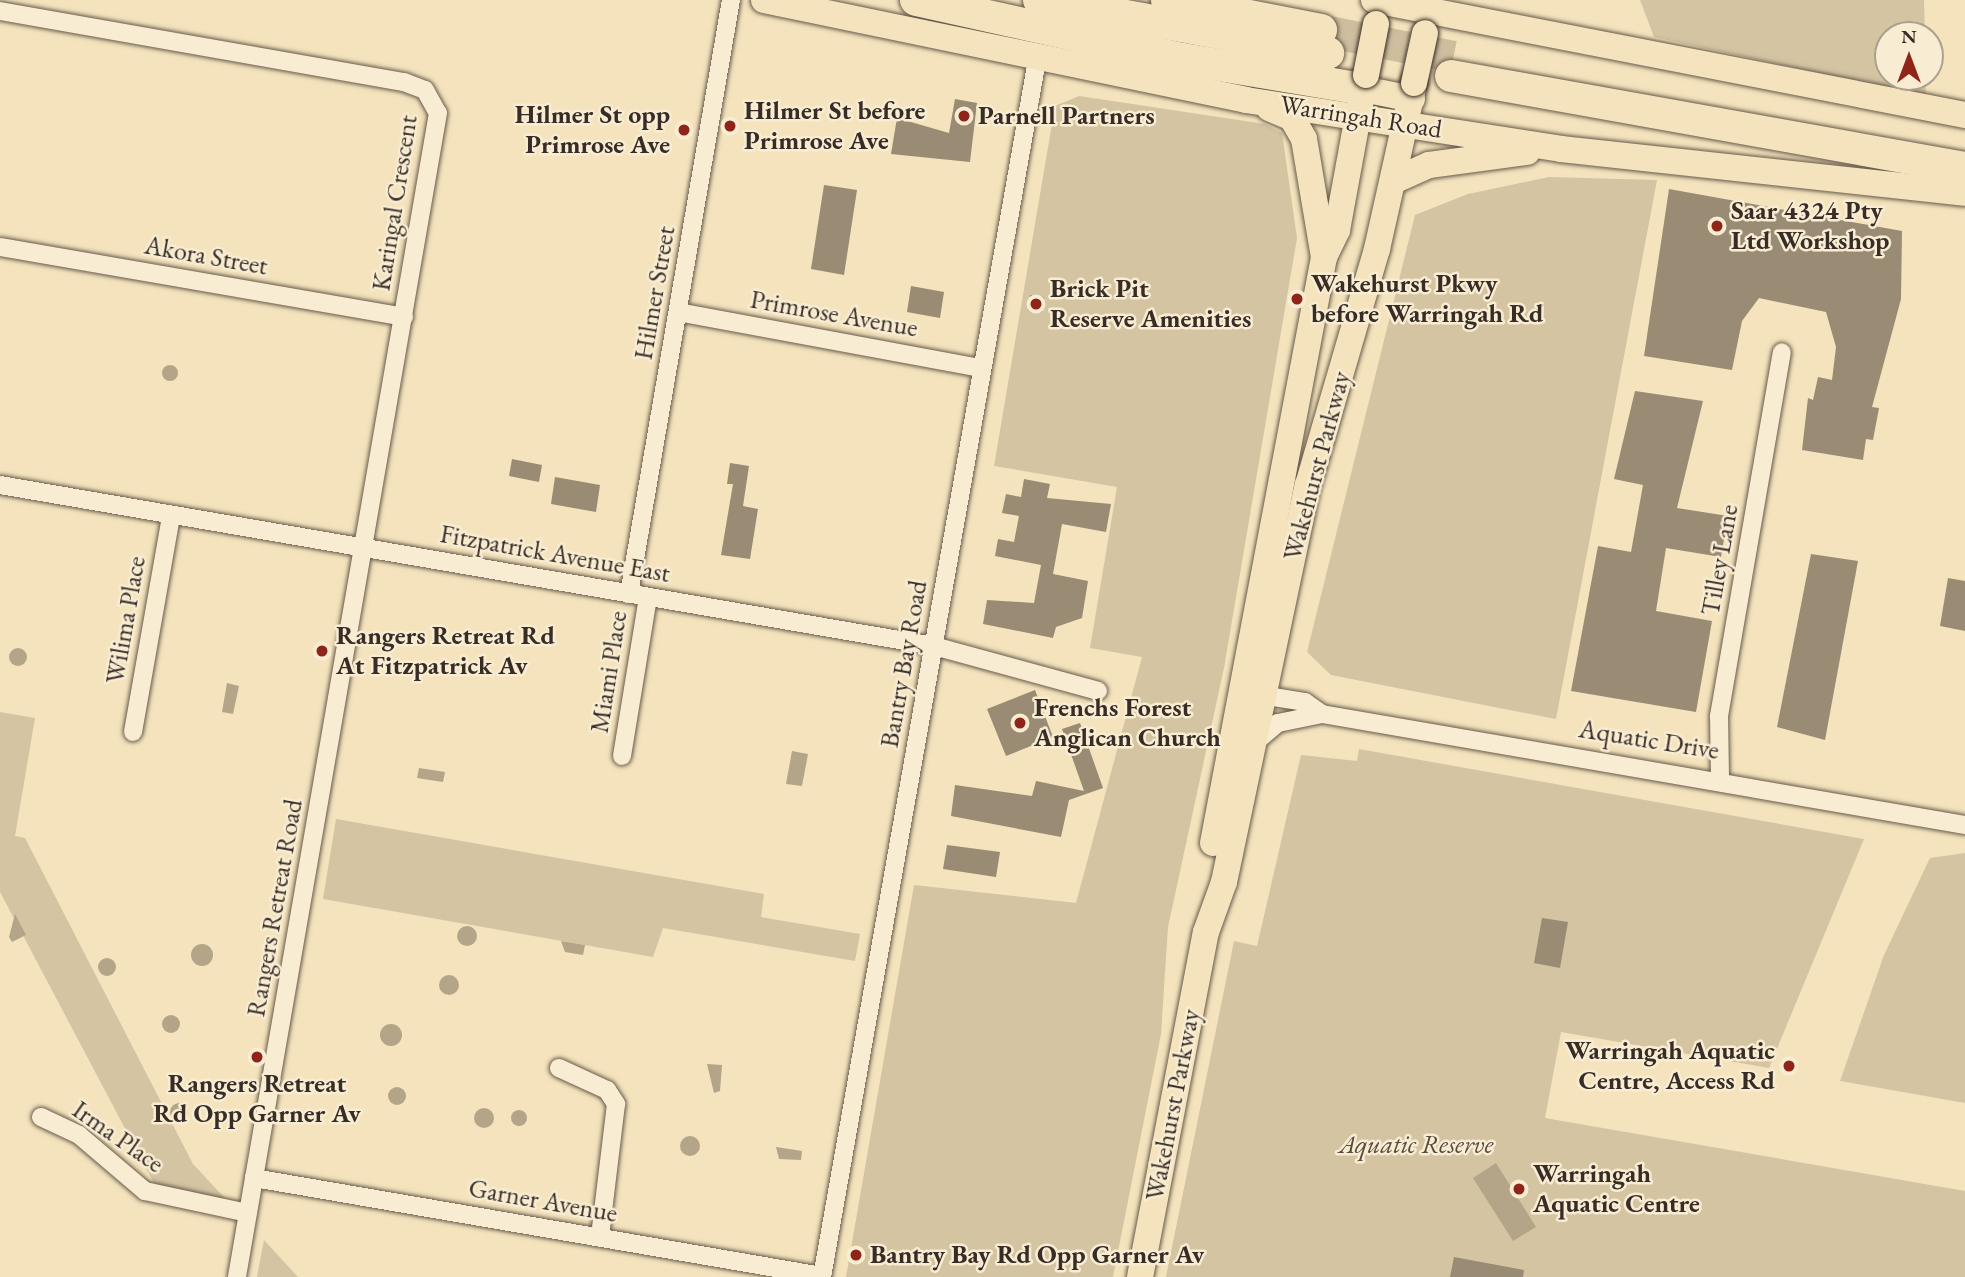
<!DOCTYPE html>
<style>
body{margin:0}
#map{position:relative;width:1965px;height:1277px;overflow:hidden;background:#f4e3bc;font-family:"EB Garamond",serif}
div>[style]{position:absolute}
.green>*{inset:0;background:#d4c4a2}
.water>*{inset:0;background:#b4a589}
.round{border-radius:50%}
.building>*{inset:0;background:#9a8b74}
.highway-tunnel>*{height:32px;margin-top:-16px;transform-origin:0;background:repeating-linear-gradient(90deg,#cebe9e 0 32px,transparent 0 48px)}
.roads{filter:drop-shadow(0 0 2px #675a4c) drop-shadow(0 0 2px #675a4c)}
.street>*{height:18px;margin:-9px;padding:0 9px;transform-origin:9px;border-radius:9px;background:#f8edd3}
.primary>*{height:26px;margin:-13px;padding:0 13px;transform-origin:13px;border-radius:13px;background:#f4e3bc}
.highway>*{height:32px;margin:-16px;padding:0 16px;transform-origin:16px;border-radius:16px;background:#f4e3bc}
.bridges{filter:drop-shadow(0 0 2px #382c26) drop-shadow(0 0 2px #382c26)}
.primary-bridge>*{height:26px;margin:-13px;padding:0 13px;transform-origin:13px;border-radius:13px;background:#f4e3bc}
.dots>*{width:19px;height:19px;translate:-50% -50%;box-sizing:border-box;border:4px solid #f8edd3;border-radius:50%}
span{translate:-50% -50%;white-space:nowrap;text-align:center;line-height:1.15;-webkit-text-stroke:5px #f8edd3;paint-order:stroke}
.poi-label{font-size:26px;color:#382c26;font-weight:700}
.left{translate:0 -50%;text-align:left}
.right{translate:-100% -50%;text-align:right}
.street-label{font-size:26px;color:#382c26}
.park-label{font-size:26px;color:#574a3f;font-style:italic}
.north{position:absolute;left:1874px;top:21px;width:70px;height:70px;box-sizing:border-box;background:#f8edd3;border:2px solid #aba08e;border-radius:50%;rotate:0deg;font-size:19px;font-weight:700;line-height:28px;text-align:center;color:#382c26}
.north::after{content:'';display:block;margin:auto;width:24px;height:32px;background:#8f2418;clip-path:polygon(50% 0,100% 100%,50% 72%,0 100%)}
</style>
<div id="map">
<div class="green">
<div style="clip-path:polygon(1640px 0,1924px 0,1925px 35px,1888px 35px,1888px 77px,1925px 77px,1926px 96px,1654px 37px)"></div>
<div style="clip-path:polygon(1079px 96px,1265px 124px,1282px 133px,1297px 238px,1224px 668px,1168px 927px,1161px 1034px,1113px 1277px,846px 1277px,914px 885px,1076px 903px,1142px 657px,1090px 648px,1117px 487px,994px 466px,1055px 106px)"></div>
<div style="clip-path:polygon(1549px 177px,1657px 180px,1556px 719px,1331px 675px,1307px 652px,1415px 215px,1468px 194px)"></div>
<div style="clip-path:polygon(0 712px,35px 718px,15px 836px,25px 838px,193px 1164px,234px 1208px,156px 1187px,0 892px)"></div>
<div style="clip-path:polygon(1359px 749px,1864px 839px,1769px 1068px,1561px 1032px,1545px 1118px,1965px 1191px,1965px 1277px,1166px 1277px,1234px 941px,1257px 946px,1301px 755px,1357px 761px)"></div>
<div style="clip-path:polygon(336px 819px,764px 894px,761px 917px,860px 934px,855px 961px,663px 928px,653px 957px,323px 899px)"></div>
<div style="clip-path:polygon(1965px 853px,1965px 1103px,1840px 1081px,1884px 955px,1930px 858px)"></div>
<div style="clip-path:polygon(264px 1240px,298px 1277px,257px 1277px)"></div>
</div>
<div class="water">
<div class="round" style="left:162px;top:365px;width:16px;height:16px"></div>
<div class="round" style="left:9px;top:648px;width:18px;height:18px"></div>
<div style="clip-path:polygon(227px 683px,239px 686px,233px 714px,222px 712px)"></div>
<div style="clip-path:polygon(792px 751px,808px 754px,802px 786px,786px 784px)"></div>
<div style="clip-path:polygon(419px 768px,445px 772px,443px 782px,417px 778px)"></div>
<div style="clip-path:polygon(15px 914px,26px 935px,12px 942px,9px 937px)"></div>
<div class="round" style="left:457px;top:926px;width:20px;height:20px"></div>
<div style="clip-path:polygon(561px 941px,585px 945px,583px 955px,565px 952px)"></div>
<div class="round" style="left:191px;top:944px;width:22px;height:22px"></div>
<div class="round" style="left:98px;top:958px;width:18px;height:18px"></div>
<div class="round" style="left:439px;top:975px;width:20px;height:20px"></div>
<div class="round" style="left:162px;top:1015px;width:18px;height:18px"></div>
<div class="round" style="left:380px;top:1024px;width:22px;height:22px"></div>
<div style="clip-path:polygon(707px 1064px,722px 1065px,720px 1091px,714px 1093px)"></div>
<div class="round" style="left:388px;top:1087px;width:18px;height:18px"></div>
<div class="round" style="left:170px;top:1103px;width:18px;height:18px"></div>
<div class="round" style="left:474px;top:1108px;width:20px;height:20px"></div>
<div class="round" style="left:511px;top:1110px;width:16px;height:16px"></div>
<div class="round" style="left:680px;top:1136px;width:20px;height:20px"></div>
<div style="clip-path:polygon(776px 1147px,802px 1151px,801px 1160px,779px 1159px)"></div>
<div style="clip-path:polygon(1496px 1163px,1536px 1227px,1513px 1241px,1473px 1178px)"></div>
</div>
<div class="building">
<div style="clip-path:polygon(955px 99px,977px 103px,970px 162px,891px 154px,897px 118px,949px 133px)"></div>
<div style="clip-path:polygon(824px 185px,857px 190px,844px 275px,811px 269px)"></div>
<div style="clip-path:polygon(1669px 189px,1902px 231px,1901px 299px,1872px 407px,1879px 408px,1873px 440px,1866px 439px,1863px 460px,1802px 450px,1808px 398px,1813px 400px,1818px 377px,1832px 380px,1836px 347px,1826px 312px,1759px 298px,1742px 321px,1732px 370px,1644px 356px)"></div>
<div style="clip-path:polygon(911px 286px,944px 292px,940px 318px,907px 312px)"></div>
<div style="clip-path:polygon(1030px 295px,1044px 297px,1042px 312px,1028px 310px)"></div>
<div style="clip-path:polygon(1635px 391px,1703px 401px,1677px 508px,1728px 516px,1721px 557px,1666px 548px,1656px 611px,1712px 621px,1696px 712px,1571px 691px,1598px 546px,1631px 552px,1643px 485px,1614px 479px)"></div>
<div style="clip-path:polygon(512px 459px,542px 465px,539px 482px,509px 476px)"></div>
<div style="clip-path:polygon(730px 463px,749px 466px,743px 506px,758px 509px,750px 559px,721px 555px,733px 484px,727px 484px)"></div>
<div style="clip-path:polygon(555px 477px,600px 485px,596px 512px,551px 504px)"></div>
<div style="clip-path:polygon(1024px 479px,1050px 484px,1047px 498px,1111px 504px,1106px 532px,1062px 524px,1053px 574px,1088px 581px,1082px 618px,1056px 627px,1053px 638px,983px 624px,987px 600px,1034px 603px,1041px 565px,995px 556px,998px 539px,1014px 542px,1019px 516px,1002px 513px,1006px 494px,1021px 497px)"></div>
<div style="clip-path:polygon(1811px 554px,1858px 561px,1825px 740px,1777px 727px)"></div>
<div style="clip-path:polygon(1948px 578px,1965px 581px,1965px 631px,1940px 626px)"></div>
<div style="clip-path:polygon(1035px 690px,1053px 737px,1006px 756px,987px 709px)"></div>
<div style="clip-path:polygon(1080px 723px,1103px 788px,1069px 800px,1061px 837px,951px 816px,955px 785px,1032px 796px,1036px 781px,1084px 791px,1062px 729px)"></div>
<div style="clip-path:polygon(947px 845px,1000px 852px,996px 877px,943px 869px)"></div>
<div style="clip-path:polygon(1542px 918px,1568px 922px,1560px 968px,1534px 963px)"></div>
<div style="clip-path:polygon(1454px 1257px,1524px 1270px,1523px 1277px,1450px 1277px)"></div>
</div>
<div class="highway-tunnel">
<div style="left:1329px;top:32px;width:127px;rotate:11.3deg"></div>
</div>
<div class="roads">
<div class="street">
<div style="left:0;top:11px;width:410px;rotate:10deg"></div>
<div style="left:404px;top:82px;width:22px;rotate:21deg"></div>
<div style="left:425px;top:90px;width:26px;rotate:61deg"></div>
<div style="left:438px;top:113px;width:1181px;rotate:99.8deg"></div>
<div style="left:0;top:247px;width:410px;rotate:9.8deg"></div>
<div style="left:678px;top:312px;width:308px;rotate:10.5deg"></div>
<div style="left:0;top:485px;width:948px;rotate:9.78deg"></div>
<div style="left:934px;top:646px;width:170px;rotate:15.3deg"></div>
<div style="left:629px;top:594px;width:603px;rotate:-80.26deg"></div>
<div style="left:1255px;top:694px;width:51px;rotate:9.1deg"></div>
<div style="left:1305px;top:702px;width:21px;rotate:35deg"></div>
<div style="left:1322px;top:714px;width:653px;rotate:9.79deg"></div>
<div style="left:133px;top:732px;width:219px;rotate:-80deg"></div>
<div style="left:1254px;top:743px;width:31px;rotate:-40deg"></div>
<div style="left:1278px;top:723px;width:45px;rotate:-11.6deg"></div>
<div style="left:622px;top:756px;width:161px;rotate:-80.7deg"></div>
<div style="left:1720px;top:778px;width:62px;rotate:-90.9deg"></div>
<div style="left:1719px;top:716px;width:369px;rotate:-80.2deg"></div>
<div style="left:559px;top:1068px;width:53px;rotate:24.6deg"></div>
<div style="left:607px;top:1090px;width:17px;rotate:57deg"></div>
<div style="left:616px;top:1104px;width:134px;rotate:96.9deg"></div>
<div style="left:41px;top:1117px;width:42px;rotate:25.3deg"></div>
<div style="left:79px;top:1135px;width:87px;rotate:40.3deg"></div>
<div style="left:145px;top:1191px;width:105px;rotate:12.1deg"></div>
<div style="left:254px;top:1178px;width:576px;rotate:9.79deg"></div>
<div style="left:822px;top:1277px;width:1236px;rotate:-79.98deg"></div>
</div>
<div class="primary">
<div style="left:764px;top:0;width:492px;rotate:11.7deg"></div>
<div style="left:1246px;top:100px;width:319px;rotate:8.8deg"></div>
<div style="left:1561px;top:149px;width:406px;rotate:6.2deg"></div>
<div style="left:1374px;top:0;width:602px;rotate:11.01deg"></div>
<div style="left:1363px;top:89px;width:50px;rotate:11.5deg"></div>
<div style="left:1269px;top:108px;width:25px;rotate:23deg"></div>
<div style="left:1292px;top:118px;width:24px;rotate:60deg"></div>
<div style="left:1304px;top:139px;width:120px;rotate:80.4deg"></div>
<div style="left:1393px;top:181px;width:39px;rotate:-24deg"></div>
<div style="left:1429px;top:165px;width:99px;rotate:-7.6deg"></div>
<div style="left:1213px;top:843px;width:596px;rotate:-79.27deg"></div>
<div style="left:1324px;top:257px;width:30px;rotate:-64deg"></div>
<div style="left:1337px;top:230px;width:133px;rotate:-79.6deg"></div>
<div style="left:1140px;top:1277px;width:351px;rotate:-79.2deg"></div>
<div style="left:1206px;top:932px;width:53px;rotate:-70.2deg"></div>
<div style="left:1224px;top:882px;width:406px;rotate:-78.1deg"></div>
<div style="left:1308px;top:485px;width:246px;rotate:-73.7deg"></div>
<div style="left:1377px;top:249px;width:170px;rotate:-77.4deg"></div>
</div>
<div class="highway">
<div style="left:916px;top:0;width:273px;rotate:12.5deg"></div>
<div style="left:1183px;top:59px;width:182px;rotate:9.5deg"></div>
<div style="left:1039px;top:0;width:294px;rotate:10.4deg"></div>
<div style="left:1167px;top:0;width:157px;rotate:11deg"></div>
<div style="left:1451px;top:76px;width:522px;rotate:10.15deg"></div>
</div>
</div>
<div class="bridges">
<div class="primary-bridge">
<div style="left:1366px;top:75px;width:52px;rotate:-78.9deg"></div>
<div style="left:1414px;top:83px;width:51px;rotate:-77.6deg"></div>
</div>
</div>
<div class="dots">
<div style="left:964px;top:116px;background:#8f2418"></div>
<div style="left:730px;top:126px;background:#8f2418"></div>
<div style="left:684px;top:130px;background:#8f2418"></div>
<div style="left:1717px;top:226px;background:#8f2418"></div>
<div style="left:1297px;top:299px;background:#8f2418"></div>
<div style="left:1036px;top:304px;background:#8f2418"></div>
<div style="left:322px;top:651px;background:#8f2418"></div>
<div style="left:1020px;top:723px;background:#8f2418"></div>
<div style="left:257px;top:1057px;background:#8f2418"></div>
<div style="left:1789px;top:1066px;background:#8f2418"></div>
<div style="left:1519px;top:1189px;background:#8f2418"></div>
<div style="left:856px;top:1255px;background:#8f2418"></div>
</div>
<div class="poi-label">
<span class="left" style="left:744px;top:126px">Hilmer St before<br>Primrose Ave</span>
<span class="right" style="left:670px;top:130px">Hilmer St opp<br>Primrose Ave</span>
<span class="left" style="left:978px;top:116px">Parnell Partners</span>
<span class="left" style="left:1731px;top:226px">Saar 4324 Pty<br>Ltd Workshop</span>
<span class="left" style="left:1311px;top:299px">Wakehurst Pkwy<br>before Warringah Rd</span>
<span class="left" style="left:1050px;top:304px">Brick Pit<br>Reserve Amenities</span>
<span class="left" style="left:336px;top:651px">Rangers Retreat Rd<br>At Fitzpatrick Av</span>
<span class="left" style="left:1034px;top:723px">Frenchs Forest<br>Anglican Church</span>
<span class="right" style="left:1775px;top:1066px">Warringah Aquatic<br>Centre, Access Rd</span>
<span style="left:257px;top:1099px">Rangers Retreat<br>Rd Opp Garner Av</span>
<span class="left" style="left:1533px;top:1189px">Warringah<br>Aquatic Centre</span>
<span class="left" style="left:870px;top:1255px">Bantry Bay Rd Opp Garner Av</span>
</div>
<div class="street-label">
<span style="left:1361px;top:117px;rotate:9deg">Warringah Road</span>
<span style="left:395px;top:203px;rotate:-81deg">Karingal Crescent</span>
<span style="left:206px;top:256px;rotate:10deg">Akora Street</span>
<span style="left:655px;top:293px;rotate:-80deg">Hilmer Street</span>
<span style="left:834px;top:314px;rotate:10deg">Primrose Avenue</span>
<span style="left:1317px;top:466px;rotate:-75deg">Wakehurst Parkway</span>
<span style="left:555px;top:554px;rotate:10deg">Fitzpatrick Avenue East</span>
<span style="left:1720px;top:560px;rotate:-80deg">Tilley Lane</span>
<span style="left:126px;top:620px;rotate:-80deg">Wilima Place</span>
<span style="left:904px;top:664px;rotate:-80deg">Bantry Bay Road</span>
<span style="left:609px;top:672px;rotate:-81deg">Miami Place</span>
<span style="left:1649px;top:740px;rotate:9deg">Aquatic Drive</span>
<span style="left:275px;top:908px;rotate:-80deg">Rangers Retreat Road</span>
<span style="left:1173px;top:1105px;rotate:-79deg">Wakehurst Parkway</span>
<span style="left:118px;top:1137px;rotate:35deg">Irma Place</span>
<span style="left:543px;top:1201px;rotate:10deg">Garner Avenue</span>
</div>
<div class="park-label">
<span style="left:1416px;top:1145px">Aquatic Reserve</span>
</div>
<div class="north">N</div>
</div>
